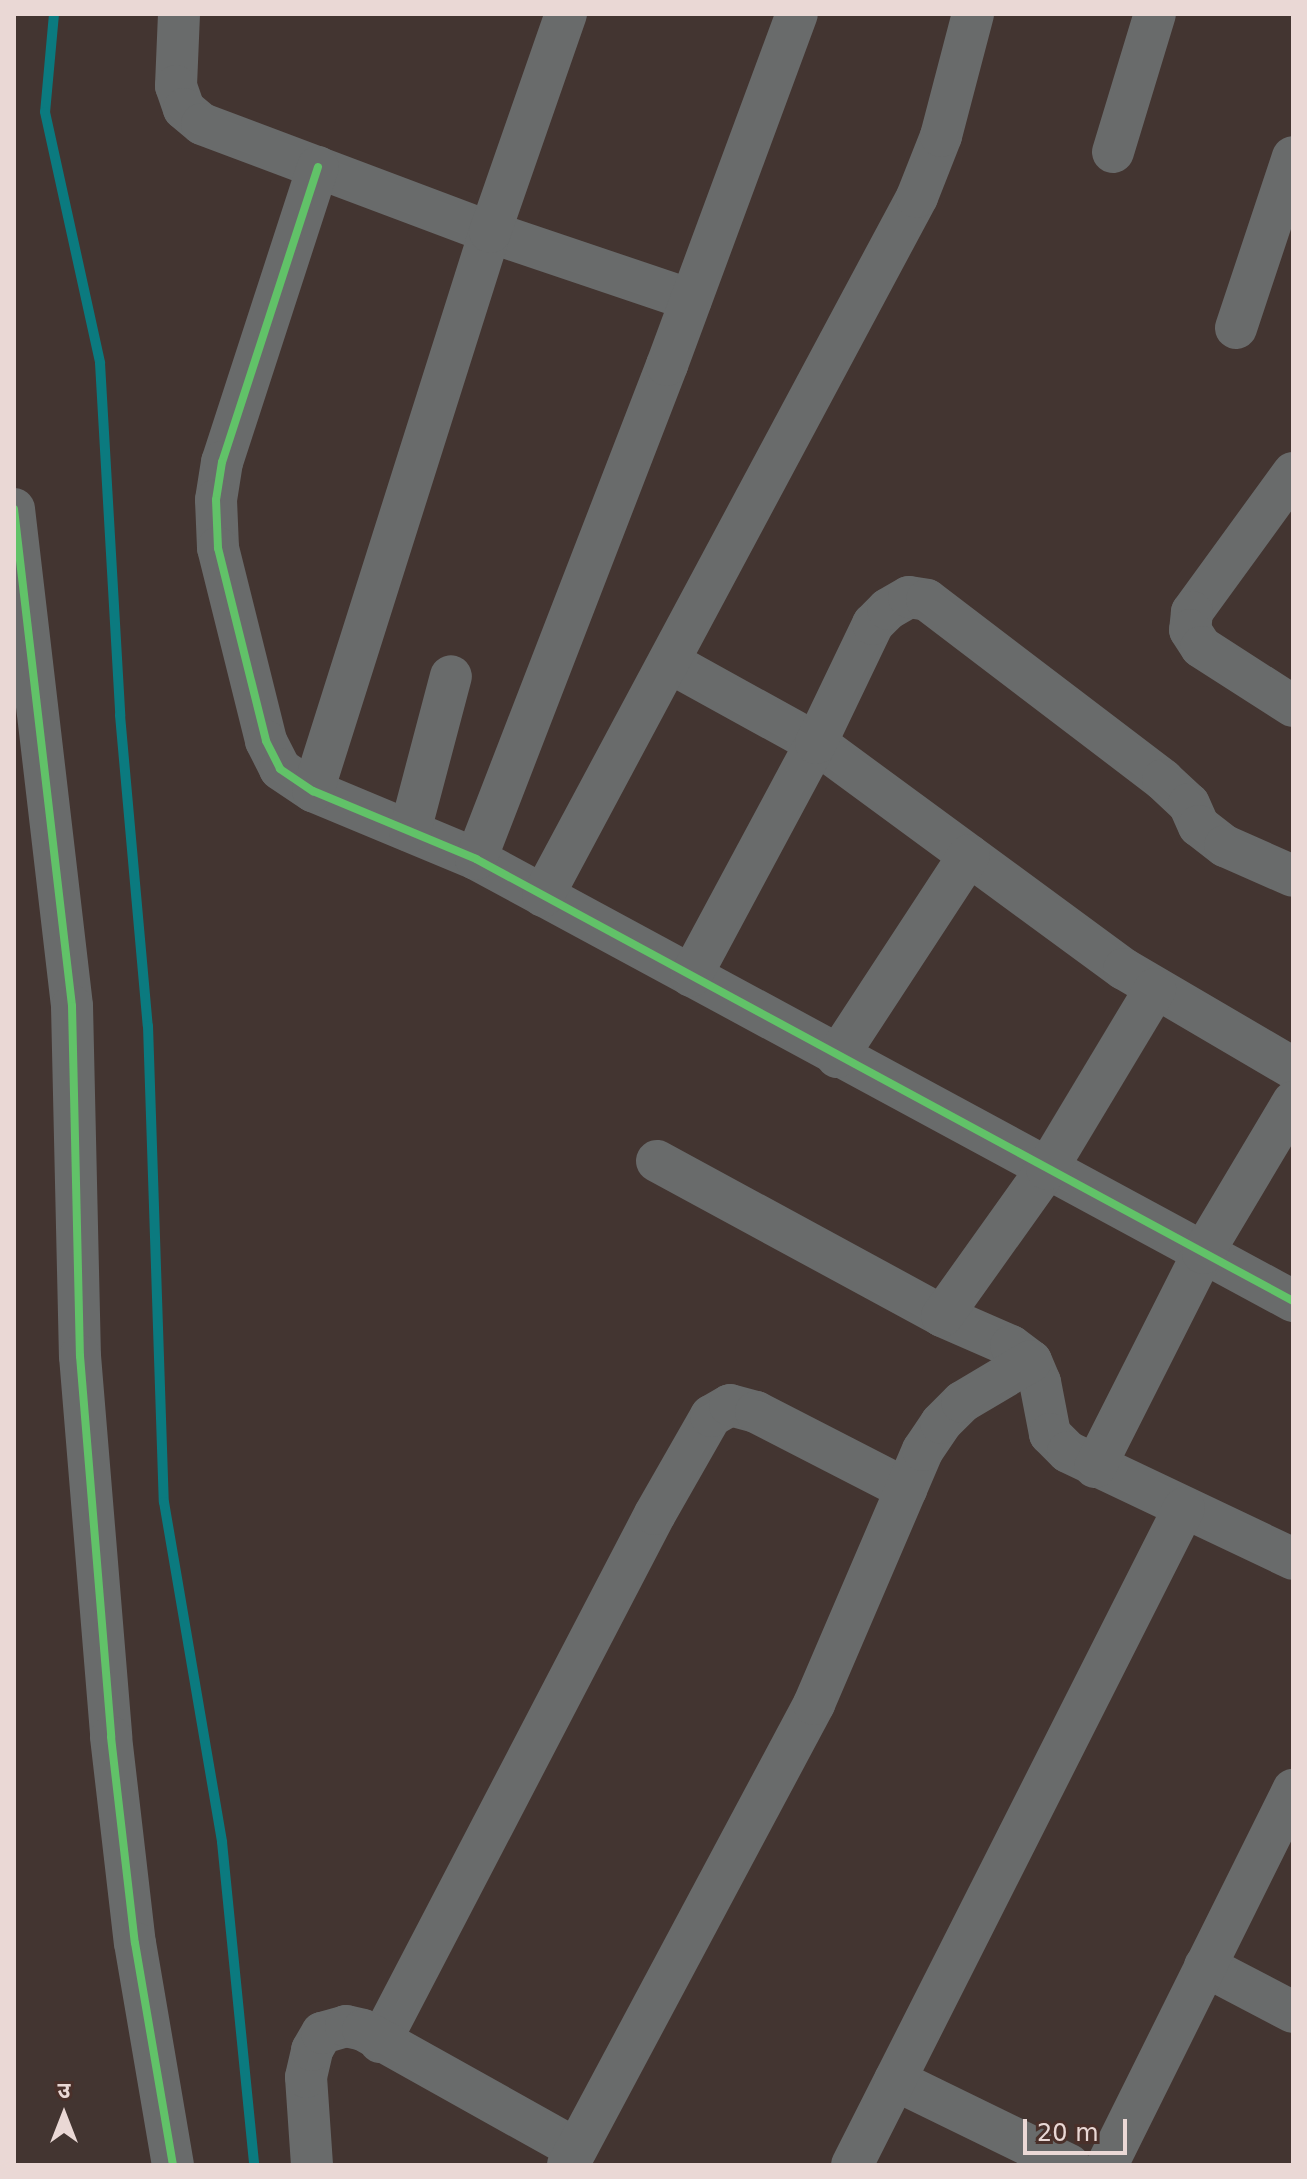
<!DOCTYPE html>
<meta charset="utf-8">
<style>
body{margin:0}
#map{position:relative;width:1307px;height:2179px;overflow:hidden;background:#433531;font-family:"DejaVu Sans","Noto Sans Devanagari",sans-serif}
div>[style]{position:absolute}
.stream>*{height:10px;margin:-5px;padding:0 5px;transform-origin:5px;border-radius:5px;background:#0b7a7f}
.minor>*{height:42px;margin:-21px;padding:0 21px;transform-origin:21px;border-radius:21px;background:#696b6b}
.cycleway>*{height:8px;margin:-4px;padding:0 4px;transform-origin:4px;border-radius:4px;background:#61c268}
span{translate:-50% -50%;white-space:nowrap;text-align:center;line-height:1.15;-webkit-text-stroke:6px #4a302a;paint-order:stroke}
.frame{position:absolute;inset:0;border:16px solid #ead8d5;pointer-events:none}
.north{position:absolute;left:24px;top:2075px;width:80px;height:80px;-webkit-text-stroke:6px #4a302a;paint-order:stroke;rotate:0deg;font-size:22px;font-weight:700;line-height:32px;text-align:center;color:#ead8d5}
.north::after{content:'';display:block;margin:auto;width:28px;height:36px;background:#ead8d5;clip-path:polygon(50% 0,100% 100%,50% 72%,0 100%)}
.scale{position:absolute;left:1023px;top:2119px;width:104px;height:36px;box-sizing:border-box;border:4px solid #ead8d5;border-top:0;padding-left:10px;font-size:24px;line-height:28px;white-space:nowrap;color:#ead8d5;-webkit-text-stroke:6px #4a302a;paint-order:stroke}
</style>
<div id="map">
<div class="stream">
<div style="left:54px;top:14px;width:98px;rotate:95.2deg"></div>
<div style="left:45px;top:112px;width:257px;rotate:77.6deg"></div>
<div style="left:100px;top:363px;width:353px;rotate:86.7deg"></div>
<div style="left:120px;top:715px;width:312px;rotate:84.9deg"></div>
<div style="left:148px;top:1026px;width:476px;rotate:88.1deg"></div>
<div style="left:164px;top:1502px;width:345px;rotate:80.3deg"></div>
<div style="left:222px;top:1842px;width:325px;rotate:84.3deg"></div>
</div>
<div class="minor">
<div style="left:179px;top:14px;width:72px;rotate:92.4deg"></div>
<div style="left:176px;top:86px;width:24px;rotate:71deg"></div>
<div style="left:184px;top:109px;width:23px;rotate:40deg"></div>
<div style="left:202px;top:124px;width:308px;rotate:20.6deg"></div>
<div style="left:490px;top:232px;width:212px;rotate:18.7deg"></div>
<div style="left:1113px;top:152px;width:144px;rotate:-73.1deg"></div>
<div style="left:318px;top:167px;width:310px;rotate:108deg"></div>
<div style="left:222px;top:462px;width:38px;rotate:99deg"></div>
<div style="left:216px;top:500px;width:48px;rotate:87.6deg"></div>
<div style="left:218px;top:548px;width:199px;rotate:76deg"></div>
<div style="left:266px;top:741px;width:31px;rotate:63deg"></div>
<div style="left:280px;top:769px;width:40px;rotate:34deg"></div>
<div style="left:313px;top:791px;width:177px;rotate:22.6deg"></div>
<div style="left:476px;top:859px;width:929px;rotate:28.41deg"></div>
<div style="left:1236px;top:328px;width:180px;rotate:-71.6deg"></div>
<div style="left:1293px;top:473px;width:172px;rotate:126deg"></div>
<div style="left:1192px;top:612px;width:18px;rotate:96deg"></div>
<div style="left:1190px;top:630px;width:20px;rotate:57deg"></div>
<div style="left:1201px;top:647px;width:109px;rotate:32.7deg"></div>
<div style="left:14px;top:509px;width:500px;rotate:83.34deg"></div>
<div style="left:72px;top:1006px;width:350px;rotate:88.7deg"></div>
<div style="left:80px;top:1356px;width:382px;rotate:85.3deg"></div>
<div style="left:111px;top:1737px;width:207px;rotate:83.4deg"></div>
<div style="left:135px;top:1943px;width:225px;rotate:80.3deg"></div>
<div style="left:669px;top:662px;width:168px;rotate:28.9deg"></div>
<div style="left:816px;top:743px;width:382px;rotate:36.3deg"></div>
<div style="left:1124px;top:969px;width:196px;rotate:30.4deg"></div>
<div style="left:313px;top:791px;width:586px;rotate:-72.43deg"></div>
<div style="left:490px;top:232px;width:231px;rotate:-70.8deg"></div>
<div style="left:410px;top:831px;width:160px;rotate:-75.2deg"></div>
<div style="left:476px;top:859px;width:530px;rotate:-68.86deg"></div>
<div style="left:667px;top:365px;width:374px;rotate:-69.7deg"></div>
<div style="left:543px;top:896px;width:793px;rotate:-61.85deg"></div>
<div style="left:917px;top:197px;width:66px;rotate:-68.5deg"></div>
<div style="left:941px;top:136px;width:126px;rotate:-75.3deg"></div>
<div style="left:691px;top:976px;width:264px;rotate:-61.8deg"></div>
<div style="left:816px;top:743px;width:132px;rotate:-64.4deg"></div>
<div style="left:873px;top:624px;width:21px;rotate:-45deg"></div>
<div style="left:888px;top:609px;width:24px;rotate:-30deg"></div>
<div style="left:909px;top:597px;width:18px;rotate:9deg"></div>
<div style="left:927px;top:600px;width:297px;rotate:37.3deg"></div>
<div style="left:1163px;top:780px;width:35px;rotate:43deg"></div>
<div style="left:1189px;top:804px;width:24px;rotate:66deg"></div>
<div style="left:1199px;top:826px;width:33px;rotate:38deg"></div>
<div style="left:1225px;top:846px;width:74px;rotate:23.8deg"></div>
<div style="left:837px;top:1057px;width:241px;rotate:-56.8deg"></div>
<div style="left:657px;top:1161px;width:324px;rotate:28.5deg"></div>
<div style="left:942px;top:1316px;width:75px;rotate:23.5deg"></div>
<div style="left:1011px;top:1346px;width:25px;rotate:37deg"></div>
<div style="left:1031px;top:1361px;width:23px;rotate:67deg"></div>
<div style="left:1040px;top:1382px;width:53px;rotate:79.1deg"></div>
<div style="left:1050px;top:1434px;width:25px;rotate:45deg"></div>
<div style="left:1068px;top:1452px;width:249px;rotate:25.4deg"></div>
<div style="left:942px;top:1316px;width:181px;rotate:-54.5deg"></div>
<div style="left:1047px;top:1169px;width:210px;rotate:-59deg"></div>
<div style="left:1095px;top:1467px;width:240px;rotate:-63.2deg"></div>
<div style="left:1203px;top:1253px;width:176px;rotate:-59.2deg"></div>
<div style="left:1205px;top:1966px;width:99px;rotate:27.6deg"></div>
<div style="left:380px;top:2042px;width:595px;rotate:-62.49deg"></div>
<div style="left:655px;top:1514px;width:113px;rotate:-60.3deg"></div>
<div style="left:711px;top:1416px;width:22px;rotate:-30deg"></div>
<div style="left:730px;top:1405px;width:27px;rotate:15deg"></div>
<div style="left:756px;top:1412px;width:169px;rotate:27.2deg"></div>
<div style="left:895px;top:2080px;width:194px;rotate:26deg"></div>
<div style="left:312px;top:2165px;width:88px;rotate:-93.9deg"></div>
<div style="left:306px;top:2077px;width:28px;rotate:-77deg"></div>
<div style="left:312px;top:2050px;width:20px;rotate:-60deg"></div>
<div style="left:322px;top:2033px;width:25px;rotate:-16deg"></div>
<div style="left:346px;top:2026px;width:17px;rotate:13deg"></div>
<div style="left:363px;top:2030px;width:244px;rotate:29.2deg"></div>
<div style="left:568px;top:2165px;width:523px;rotate:-61.91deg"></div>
<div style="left:814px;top:1704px;width:276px;rotate:-66.8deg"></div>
<div style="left:923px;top:1450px;width:32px;rotate:-56deg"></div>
<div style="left:941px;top:1423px;width:30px;rotate:-45deg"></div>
<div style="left:962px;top:1402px;width:80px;rotate:-30.7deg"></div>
<div style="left:852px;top:2165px;width:736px;rotate:-63.19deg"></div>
<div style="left:1107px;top:2165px;width:419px;rotate:-63.6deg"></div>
</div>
<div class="cycleway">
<div style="left:318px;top:167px;width:310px;rotate:108deg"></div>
<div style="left:222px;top:462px;width:38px;rotate:99deg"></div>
<div style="left:216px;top:500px;width:48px;rotate:87.6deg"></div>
<div style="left:218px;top:548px;width:199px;rotate:76deg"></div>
<div style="left:266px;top:741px;width:31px;rotate:63deg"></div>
<div style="left:280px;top:769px;width:40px;rotate:34deg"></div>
<div style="left:313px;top:791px;width:177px;rotate:22.6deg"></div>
<div style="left:476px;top:859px;width:929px;rotate:28.41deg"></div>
<div style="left:14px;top:509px;width:500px;rotate:83.34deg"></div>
<div style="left:72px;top:1006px;width:350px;rotate:88.7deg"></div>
<div style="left:80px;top:1356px;width:382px;rotate:85.3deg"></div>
<div style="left:111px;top:1737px;width:207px;rotate:83.4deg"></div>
<div style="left:135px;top:1943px;width:225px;rotate:80.3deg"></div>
</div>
<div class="frame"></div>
<div class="north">उ</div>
<div class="scale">20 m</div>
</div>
